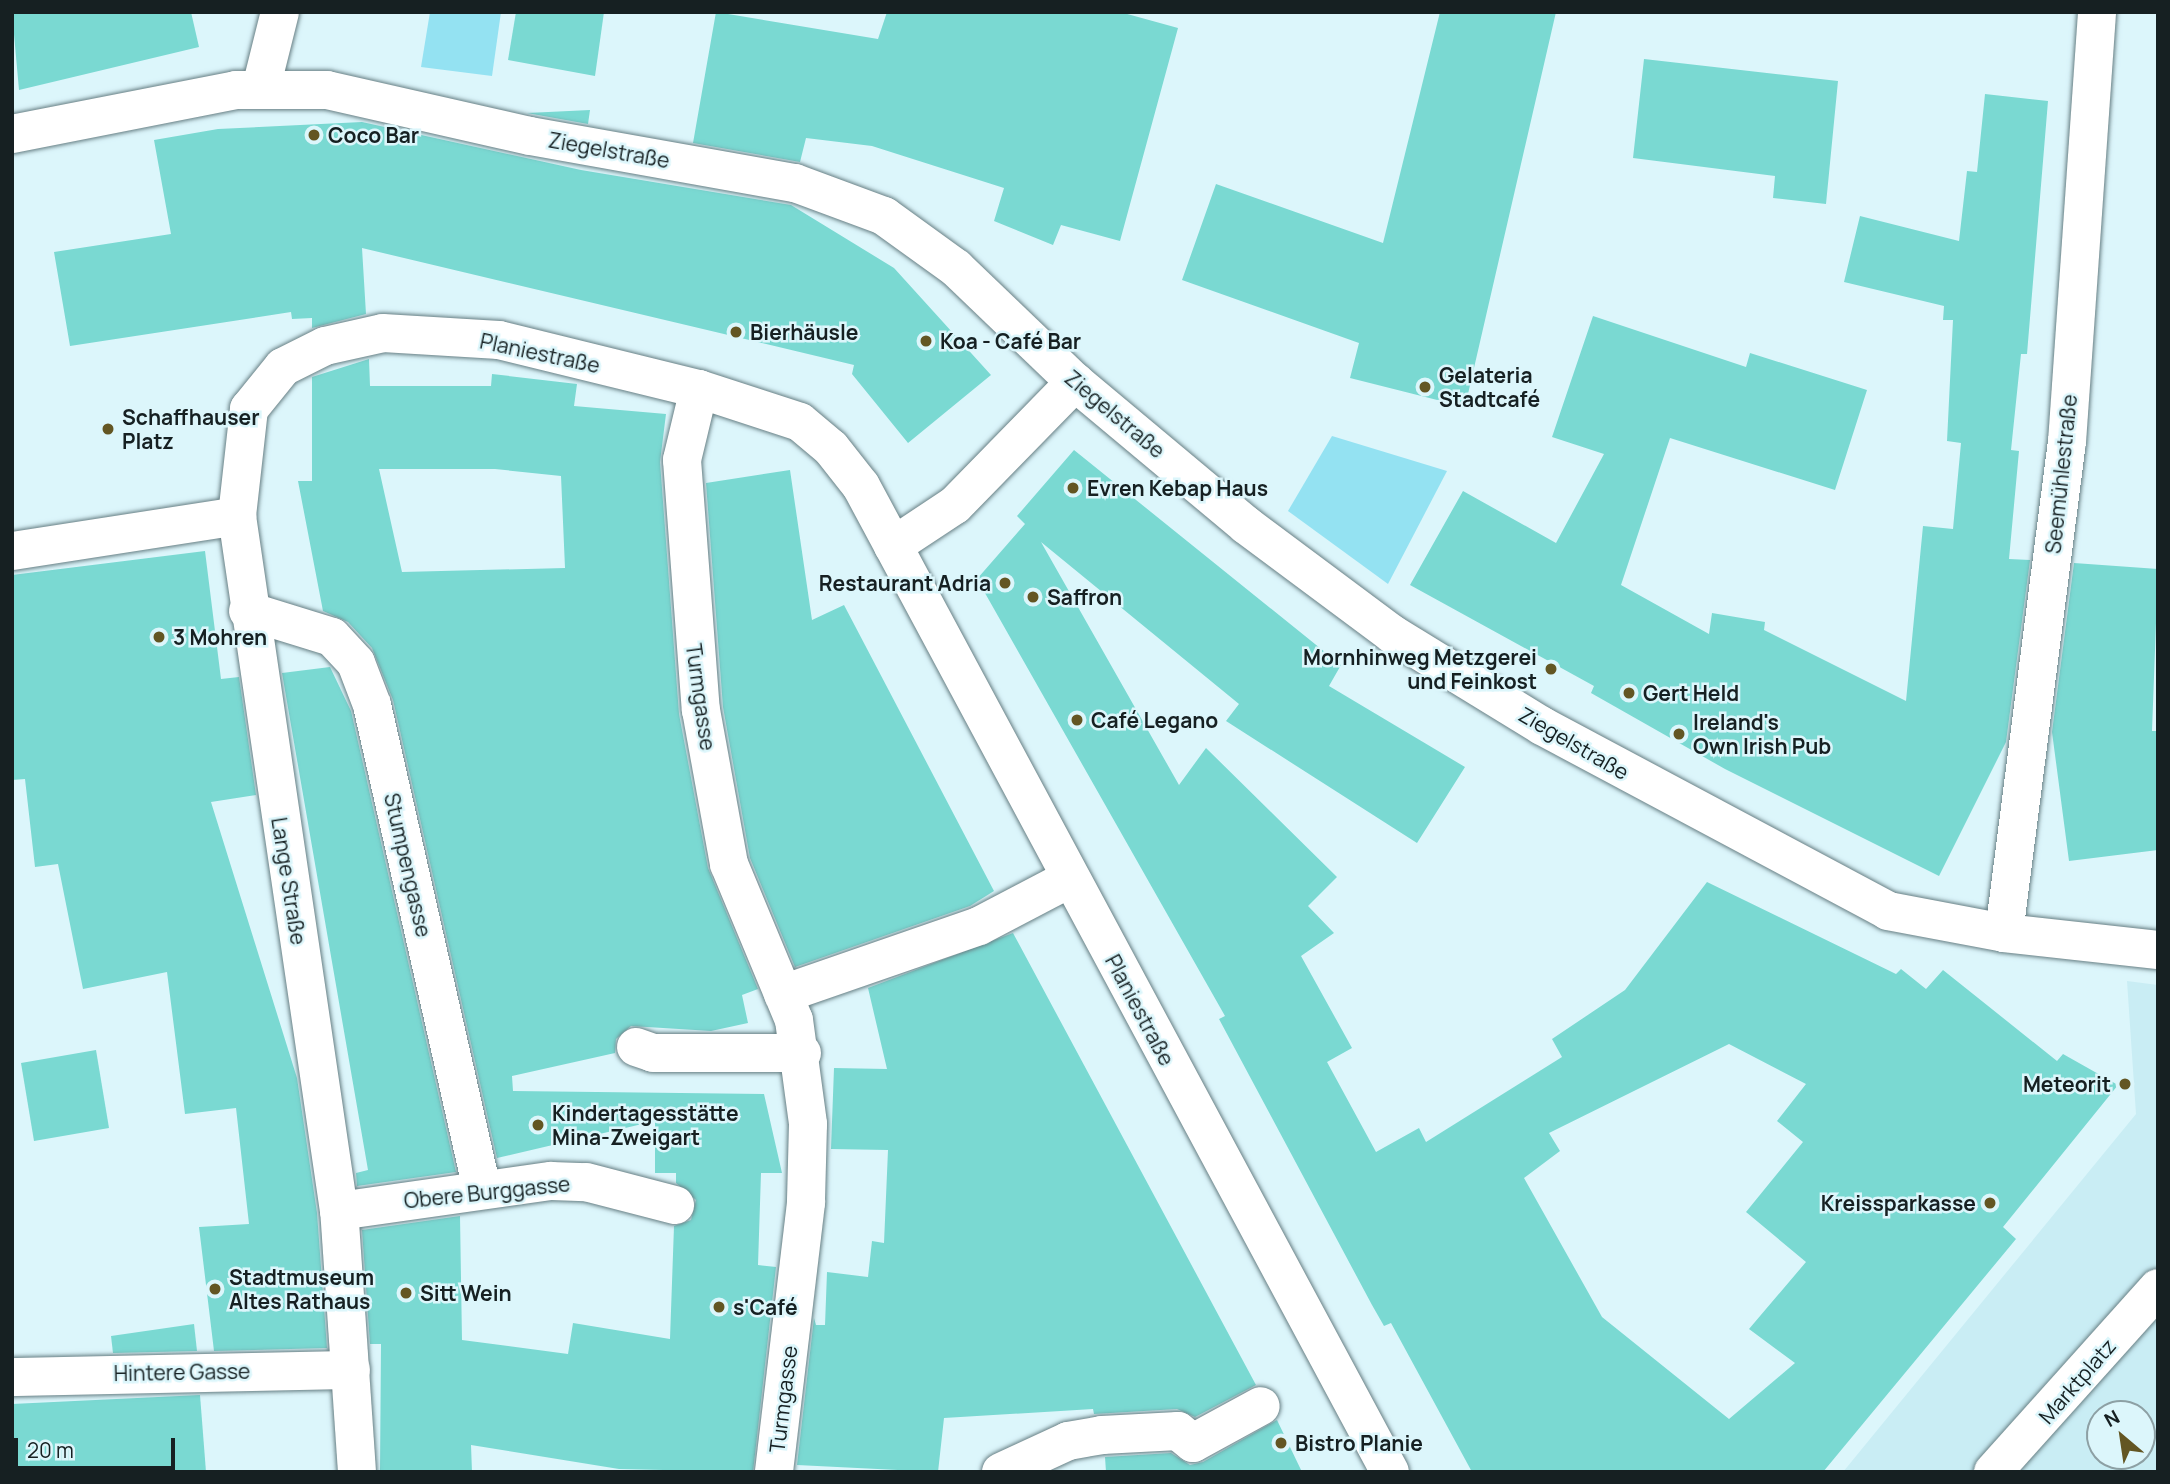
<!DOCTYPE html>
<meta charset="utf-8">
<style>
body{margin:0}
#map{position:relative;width:2170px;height:1484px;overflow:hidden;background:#dcf6fb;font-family:Manrope,sans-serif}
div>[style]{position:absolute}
.built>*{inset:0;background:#c9edf4}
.green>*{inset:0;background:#94e2f2}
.building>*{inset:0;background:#7ad9d2}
.roads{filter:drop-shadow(0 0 2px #677f84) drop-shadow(0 0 2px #677f84)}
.minor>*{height:38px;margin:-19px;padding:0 19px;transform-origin:19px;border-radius:19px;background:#fff}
.major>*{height:38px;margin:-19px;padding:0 19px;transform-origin:19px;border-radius:19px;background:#fff}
.dots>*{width:19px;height:19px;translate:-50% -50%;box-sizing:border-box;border:4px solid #dcf6fb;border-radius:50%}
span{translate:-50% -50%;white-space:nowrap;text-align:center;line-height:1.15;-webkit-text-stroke:5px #dcf6fb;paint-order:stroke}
.poi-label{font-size:21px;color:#162022;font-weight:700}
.left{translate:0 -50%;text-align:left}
.right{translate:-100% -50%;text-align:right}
.street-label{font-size:21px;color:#162022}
.frame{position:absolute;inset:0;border:14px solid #162022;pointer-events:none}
.north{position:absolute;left:2086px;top:1400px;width:70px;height:70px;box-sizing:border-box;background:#dcf6fb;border:2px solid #8da0a4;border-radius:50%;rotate:331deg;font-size:19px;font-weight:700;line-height:28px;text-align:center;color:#162022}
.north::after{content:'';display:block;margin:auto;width:24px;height:32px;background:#635623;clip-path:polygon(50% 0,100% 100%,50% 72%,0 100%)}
.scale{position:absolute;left:14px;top:1438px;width:161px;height:32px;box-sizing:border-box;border:4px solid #162022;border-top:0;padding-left:9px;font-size:21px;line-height:24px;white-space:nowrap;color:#162022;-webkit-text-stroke:5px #dcf6fb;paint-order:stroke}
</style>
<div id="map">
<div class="built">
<div style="clip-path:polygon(evenodd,2127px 981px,2158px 985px,2158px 1472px,1843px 1472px,2136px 1114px,2127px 981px,2100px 1414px,2142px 1414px,2142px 1456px,2100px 1456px,2100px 1414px)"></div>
</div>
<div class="green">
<div style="clip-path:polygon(430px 12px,501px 12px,492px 76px,421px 67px)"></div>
<div style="clip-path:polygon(1332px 436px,1447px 471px,1388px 584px,1288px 511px)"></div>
</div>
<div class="building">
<div style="clip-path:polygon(12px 12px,191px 12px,199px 47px,19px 90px)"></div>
<div style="clip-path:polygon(516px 12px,604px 12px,595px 76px,508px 60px)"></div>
<div style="clip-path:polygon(716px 12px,878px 39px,887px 12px,1120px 12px,1178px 28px,1120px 241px,1061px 225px,1053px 245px,994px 221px,1004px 188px,872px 146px,806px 138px,800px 162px,693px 143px)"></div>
<div style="clip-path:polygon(1440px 12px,1556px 12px,1465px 407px,1350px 378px,1359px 343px,1182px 280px,1216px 184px,1383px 243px)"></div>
<div style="clip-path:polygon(1644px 59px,1838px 81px,1826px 204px,1773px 198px,1775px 176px,1633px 158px)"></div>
<div style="clip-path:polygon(1985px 94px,2048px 101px,2027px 354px,2021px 354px,2011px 450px,2019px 451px,2009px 559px,2030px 560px,2006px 742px,1939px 876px,1725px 769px,1591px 693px,1594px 686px,1410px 585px,1463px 491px,1556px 543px,1604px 454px,1552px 437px,1593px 316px,1746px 367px,1750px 353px,1867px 390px,1835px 490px,1670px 438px,1621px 585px,1709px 634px,1712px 613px,1765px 622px,1764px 630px,1906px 701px,1923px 526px,1953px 529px,1961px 443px,1947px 441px,1953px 320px,1943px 320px,1944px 306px,1844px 282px,1860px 216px,1959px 241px,1967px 171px,1977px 172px)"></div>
<div style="clip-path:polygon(590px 110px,588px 124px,527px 113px)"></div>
<div style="clip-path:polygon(362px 122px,581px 170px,791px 205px,894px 268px,991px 375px,908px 443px,852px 374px,854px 365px,362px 248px,366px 314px,312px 328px,312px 318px,292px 319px,291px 312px,70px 346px,54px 252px,171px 234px,154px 140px,218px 129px)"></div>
<div style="clip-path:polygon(evenodd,369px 359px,370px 386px,491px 386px,492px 374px,577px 384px,574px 406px,666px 414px,660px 462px,679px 714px,708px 868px,758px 989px,742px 995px,748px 1023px,711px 1031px,631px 1026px,616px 1039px,615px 1053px,512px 1076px,513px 1091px,764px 1094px,782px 1173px,761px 1173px,758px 1265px,776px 1267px,753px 1472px,619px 1469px,471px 1445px,472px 1472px,380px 1472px,381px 1344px,370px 1344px,362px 1230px,460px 1216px,462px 1340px,568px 1354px,573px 1323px,670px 1339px,674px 1226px,691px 1220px,696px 1200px,676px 1183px,676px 1173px,655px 1173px,655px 1121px,497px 1158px,393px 700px,372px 648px,348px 622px,323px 611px,298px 481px,312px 481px,312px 377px,369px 359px,379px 469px,495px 469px,561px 476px,565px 568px,402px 572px,379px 469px)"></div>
<div style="clip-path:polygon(evenodd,1074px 450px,1341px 665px,1329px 686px,1465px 767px,1417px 843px,1226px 721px,1239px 704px,1041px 542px,1179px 785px,1206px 748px,1337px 877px,1308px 906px,1334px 933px,1301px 956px,1352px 1048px,1327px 1062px,1376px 1152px,1419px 1128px,1426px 1142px,1562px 1057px,1552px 1039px,1625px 990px,1707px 882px,1896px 974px,1901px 969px,1926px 989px,1943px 970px,2057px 1061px,2063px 1054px,2118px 1085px,2003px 1227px,2016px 1239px,1823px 1472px,1472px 1472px,1391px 1323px,1384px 1326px,1372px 1305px,1219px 1019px,1225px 1016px,977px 579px,1025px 524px,1017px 516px,1074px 450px,1729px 1044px,1806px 1084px,1777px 1121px,1803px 1142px,1746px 1212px,1806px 1262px,1749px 1329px,1795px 1363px,1729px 1419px,1602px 1317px,1524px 1178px,1560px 1151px,1549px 1133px,1729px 1044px)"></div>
<div style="clip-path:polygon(790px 470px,812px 620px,844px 605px,994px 891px,970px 906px,795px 967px,750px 858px,723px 707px,706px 483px)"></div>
<div style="clip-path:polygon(205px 551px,221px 679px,239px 677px,256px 795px,211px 802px,297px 1078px,317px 1213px,327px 1348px,214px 1351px,199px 1227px,249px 1224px,236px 1108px,185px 1114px,167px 972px,83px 989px,58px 864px,35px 867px,25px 779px,12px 780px,12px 575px)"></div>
<div style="clip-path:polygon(2074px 563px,2158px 569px,2152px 731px,2158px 731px,2158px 850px,2069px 861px,2052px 732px)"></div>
<div style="clip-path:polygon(330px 667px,351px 711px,456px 1172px,357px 1186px,356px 1173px,368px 1170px,282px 673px)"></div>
<div style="clip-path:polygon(1013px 933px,1256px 1385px,1195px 1417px,1177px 1409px,1094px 1414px,1093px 1409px,944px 1418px,938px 1472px,797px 1465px,814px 1318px,816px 1325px,825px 1325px,827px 1272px,868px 1277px,872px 1241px,884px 1243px,888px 1150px,831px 1149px,834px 1068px,887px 1069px,868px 988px)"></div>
<div style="clip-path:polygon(96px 1050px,109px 1128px,34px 1141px,21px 1063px)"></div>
<div style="clip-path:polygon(194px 1324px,197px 1351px,113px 1353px,111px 1336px)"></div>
<div style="clip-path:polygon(200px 1395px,206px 1472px,12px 1472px,12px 1404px)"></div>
<div style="clip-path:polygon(1277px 1420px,1302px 1472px,1106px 1472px,1105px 1457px,1171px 1453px,1190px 1465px,1203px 1462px)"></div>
</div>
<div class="roads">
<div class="minor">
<div style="left:261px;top:88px;width:78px;rotate:-76deg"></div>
<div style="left:699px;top:389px;width:73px;rotate:103.5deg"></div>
<div style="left:682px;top:460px;width:251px;rotate:85.7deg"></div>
<div style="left:701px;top:710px;width:157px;rotate:79.7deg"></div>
<div style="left:729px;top:864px;width:169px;rotate:67.4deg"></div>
<div style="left:794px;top:1020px;width:105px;rotate:82.3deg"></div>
<div style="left:808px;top:1124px;width:79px;rotate:91.5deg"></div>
<div style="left:806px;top:1203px;width:271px;rotate:96.8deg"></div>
<div style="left:893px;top:546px;width:74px;rotate:-33.5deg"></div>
<div style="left:955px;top:505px;width:172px;rotate:-45.7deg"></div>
<div style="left:12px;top:551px;width:228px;rotate:-8.8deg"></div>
<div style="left:248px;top:611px;width:88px;rotate:17.2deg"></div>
<div style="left:332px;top:637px;width:35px;rotate:47deg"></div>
<div style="left:356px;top:663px;width:45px;rotate:69.1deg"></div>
<div style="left:372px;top:705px;width:497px;rotate:77.2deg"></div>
<div style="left:2004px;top:933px;width:495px;rotate:-82.7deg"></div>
<div style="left:2067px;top:442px;width:431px;rotate:-86deg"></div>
<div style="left:783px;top:994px;width:207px;rotate:-19.1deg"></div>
<div style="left:979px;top:926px;width:102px;rotate:-27.6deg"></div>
<div style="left:636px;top:1047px;width:18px;rotate:19deg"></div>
<div style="left:653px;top:1053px;width:149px"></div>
<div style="left:339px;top:1211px;width:214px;rotate:-8.1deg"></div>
<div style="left:551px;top:1181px;width:35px;rotate:2deg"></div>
<div style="left:586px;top:1182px;width:92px;rotate:14.5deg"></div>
<div style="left:12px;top:1377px;width:339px;rotate:-1.2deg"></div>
<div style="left:357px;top:1472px;width:262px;rotate:-93.9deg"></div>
<div style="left:339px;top:1211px;width:702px;rotate:-98.35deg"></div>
<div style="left:237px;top:516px;width:108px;rotate:-83.6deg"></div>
<div style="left:249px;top:409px;width:54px;rotate:-51deg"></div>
<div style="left:283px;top:367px;width:47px;rotate:-26.6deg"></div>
<div style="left:325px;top:346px;width:59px;rotate:-12.6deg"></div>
<div style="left:383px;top:333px;width:116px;rotate:3.5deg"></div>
<div style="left:499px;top:340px;width:206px;rotate:13.8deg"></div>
<div style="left:699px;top:389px;width:106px;rotate:18.1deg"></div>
<div style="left:800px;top:422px;width:40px;rotate:40deg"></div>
<div style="left:831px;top:448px;width:48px;rotate:51.7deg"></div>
<div style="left:861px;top:486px;width:1119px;rotate:61.79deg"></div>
<div style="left:1001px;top:1472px;width:74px;rotate:-24.8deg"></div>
<div style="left:1068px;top:1441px;width:35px;rotate:-10deg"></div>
<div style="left:1102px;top:1435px;width:76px;rotate:-3deg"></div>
<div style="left:1178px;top:1431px;width:19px;rotate:39deg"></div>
<div style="left:1193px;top:1443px;width:77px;rotate:-28.6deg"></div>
<div style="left:1993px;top:1472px;width:247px;rotate:-48.1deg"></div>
</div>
<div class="major">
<div style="left:12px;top:134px;width:228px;rotate:-11.1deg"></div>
<div style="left:236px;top:90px;width:91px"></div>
<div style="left:327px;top:90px;width:208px;rotate:12.8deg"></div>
<div style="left:530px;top:136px;width:269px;rotate:10.1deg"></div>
<div style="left:795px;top:183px;width:95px;rotate:20.3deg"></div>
<div style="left:884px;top:216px;width:89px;rotate:35.8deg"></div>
<div style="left:956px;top:268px;width:165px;rotate:43.8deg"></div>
<div style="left:1075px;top:382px;width:223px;rotate:39.9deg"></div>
<div style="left:1246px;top:525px;width:182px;rotate:36.7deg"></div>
<div style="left:1392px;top:634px;width:176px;rotate:31.5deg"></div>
<div style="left:1542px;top:726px;width:392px;rotate:28.1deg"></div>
<div style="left:1888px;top:911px;width:118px;rotate:10.7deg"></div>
<div style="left:2004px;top:933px;width:155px;rotate:6.3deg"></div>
</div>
</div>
<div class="dots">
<div style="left:314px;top:135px;background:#635623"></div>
<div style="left:736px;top:332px;background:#635623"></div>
<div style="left:926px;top:341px;background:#635623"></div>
<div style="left:1425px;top:387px;background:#635623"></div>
<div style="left:108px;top:429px;background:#635623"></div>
<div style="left:1073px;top:488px;background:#635623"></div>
<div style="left:1005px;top:583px;background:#635623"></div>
<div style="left:1033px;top:597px;background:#635623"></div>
<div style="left:159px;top:637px;background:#635623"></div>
<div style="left:1551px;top:669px;background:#635623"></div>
<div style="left:1629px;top:693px;background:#635623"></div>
<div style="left:1077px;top:720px;background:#635623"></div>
<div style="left:1679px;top:734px;background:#635623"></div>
<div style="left:2125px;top:1084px;background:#635623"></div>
<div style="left:538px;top:1125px;background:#635623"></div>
<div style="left:1990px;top:1203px;background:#635623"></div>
<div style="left:215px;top:1289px;background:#635623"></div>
<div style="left:406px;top:1293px;background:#635623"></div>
<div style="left:719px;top:1307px;background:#635623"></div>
<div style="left:1281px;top:1443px;background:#635623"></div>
</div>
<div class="poi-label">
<span class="left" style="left:328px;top:135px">Coco Bar</span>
<span class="left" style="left:750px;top:332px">Bierhäusle</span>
<span class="left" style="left:940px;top:341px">Koa - Café Bar</span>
<span class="left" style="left:1439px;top:387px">Gelateria<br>Stadtcafé</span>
<span class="left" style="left:122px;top:429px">Schaffhauser<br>Platz</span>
<span class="left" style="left:1087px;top:488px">Evren Kebap Haus</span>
<span class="right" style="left:991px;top:583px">Restaurant Adria</span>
<span class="left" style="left:1047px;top:597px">Saffron</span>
<span class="left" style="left:173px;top:637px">3 Mohren</span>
<span class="right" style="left:1537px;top:669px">Mornhinweg Metzgerei<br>und Feinkost</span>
<span class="left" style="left:1643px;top:693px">Gert Held</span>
<span class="left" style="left:1091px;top:720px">Café Legano</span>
<span class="left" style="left:1693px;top:734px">Ireland's<br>Own Irish Pub</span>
<span class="right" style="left:2111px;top:1084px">Meteorit</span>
<span class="left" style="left:552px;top:1125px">Kindertagesstätte<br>Mina-Zweigart</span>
<span class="right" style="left:1976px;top:1203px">Kreissparkasse</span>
<span class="left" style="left:229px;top:1289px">Stadtmuseum<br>Altes Rathaus</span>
<span class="left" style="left:420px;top:1293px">Sitt Wein</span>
<span class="left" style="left:733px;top:1307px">s'Café</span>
<span class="left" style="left:1295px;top:1443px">Bistro Planie</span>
</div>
<div class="street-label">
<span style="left:609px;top:150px;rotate:10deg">Ziegelstraße</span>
<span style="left:540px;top:353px;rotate:12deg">Planiestraße</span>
<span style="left:1115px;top:414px;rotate:40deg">Ziegelstraße</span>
<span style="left:2061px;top:474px;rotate:-84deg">Seemühlestraße</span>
<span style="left:701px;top:697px;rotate:82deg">Turmgasse</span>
<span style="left:1574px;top:743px;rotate:30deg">Ziegelstraße</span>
<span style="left:408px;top:865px;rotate:77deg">Stumpengasse</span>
<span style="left:289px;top:881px;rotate:81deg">Lange Straße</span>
<span style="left:1140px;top:1010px;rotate:62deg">Planiestraße</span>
<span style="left:487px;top:1192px;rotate:-6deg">Obere Burggasse</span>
<span style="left:182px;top:1372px;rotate:-1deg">Hintere Gasse</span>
<span style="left:2077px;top:1381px;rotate:-49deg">Marktplatz</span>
<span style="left:783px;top:1399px;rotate:-83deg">Turmgasse</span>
</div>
<div class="frame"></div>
<div class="north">N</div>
<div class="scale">20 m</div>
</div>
